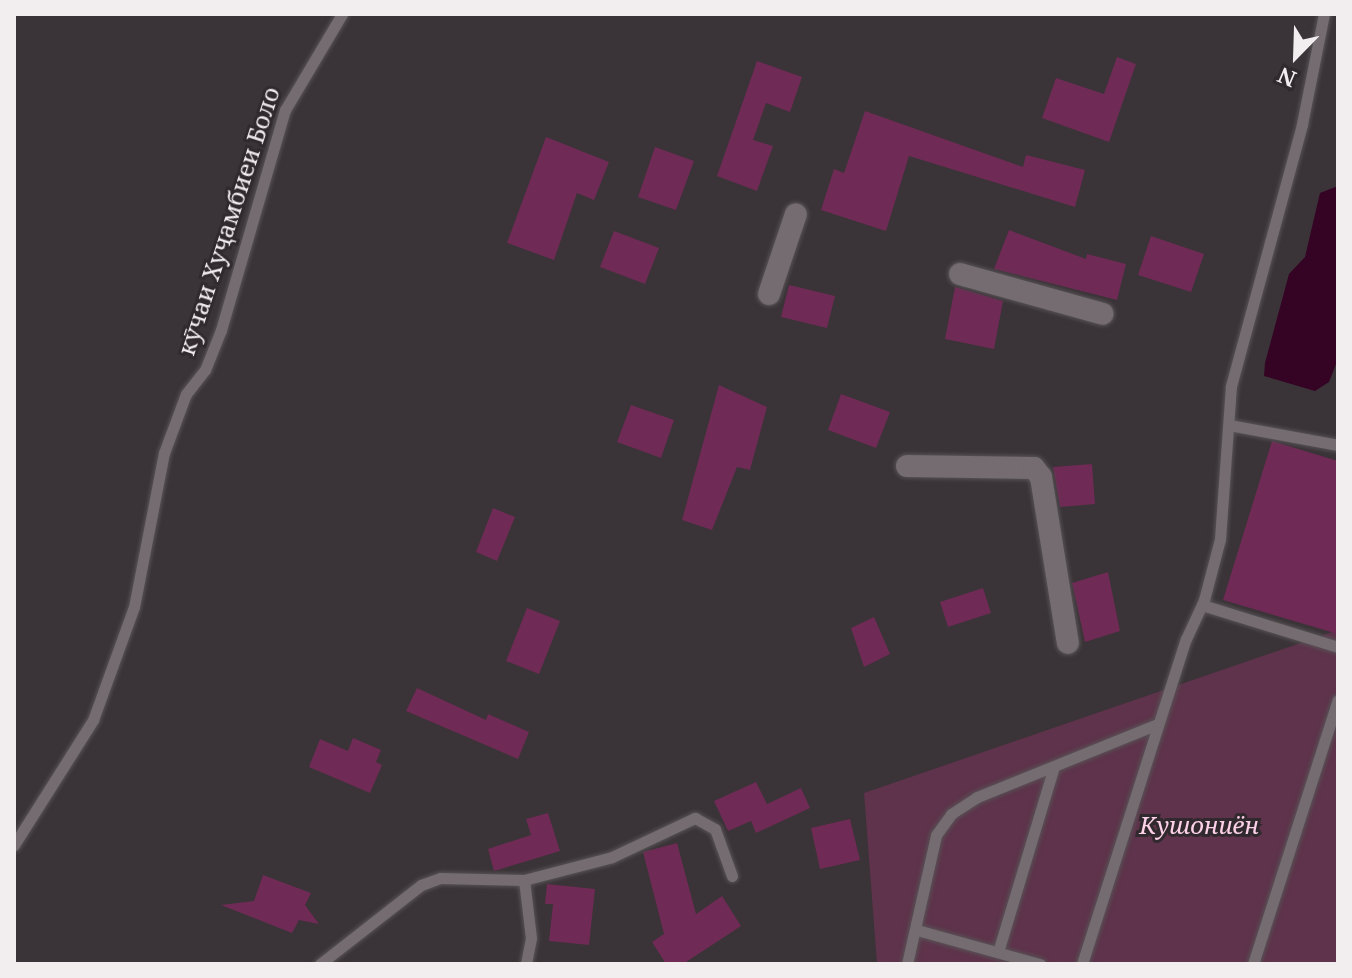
<!DOCTYPE html>
<meta charset="utf-8">
<style>
body{margin:0}
#map{position:relative;width:1352px;height:978px;overflow:hidden;background:#3a3337;font-family:"Noto Serif",serif}
div>[style]{position:absolute}
.green>*{inset:0;background:#5e334b}
.water>*{inset:0;background:#350324}
.building>*{inset:0;background:#6f2b55}
.roads{filter:drop-shadow(0 0 2px #575255) drop-shadow(0 0 2px #575255)}
.lane>*{height:11px;margin:-5.5px;padding:0 5.5px;transform-origin:5.5px;border-radius:5.5px;background:#746c70}
.street>*{height:22px;margin:-11px;padding:0 11px;transform-origin:11px;border-radius:11px;background:#746c70}
span{translate:-50% -50%;white-space:nowrap;text-align:center;line-height:1.15;-webkit-text-stroke:6px #30292d;paint-order:stroke}
.street-label{font-size:24px;color:#f2eef0}
.park-label{font-size:24px;color:#fdd2e9;font-style:italic}
.frame{position:absolute;inset:0;border:16px solid #f2eef0;pointer-events:none}
.north{position:absolute;left:1256px;top:16px;width:80px;height:80px;-webkit-text-stroke:6px #30292d;paint-order:stroke;rotate:203deg;font-size:22px;font-weight:700;line-height:32px;text-align:center;color:#f2eef0}
.north::after{content:'';display:block;margin:auto;width:28px;height:36px;background:#f2eef0;clip-path:polygon(50% 0,100% 100%,50% 72%,0 100%)}
</style>
<div id="map">
<div class="green">
<div style="clip-path:polygon(1338px 630px,1338px 964px,877px 964px,864px 793px)"></div>
</div>
<div class="water">
<div style="clip-path:polygon(1338px 186px,1338px 359px,1329px 382px,1315px 391px,1264px 376px,1265px 363px,1289px 274px,1305px 257px,1320px 193px)"></div>
</div>
<div class="building">
<div style="clip-path:polygon(1117px 57px,1136px 64px,1109px 142px,1042px 118px,1056px 78px,1104px 94px)"></div>
<div style="clip-path:polygon(757px 61px,802px 77px,790px 112px,766px 103px,753px 140px,773px 146px,757px 191px,717px 176px)"></div>
<div style="clip-path:polygon(865px 111px,1023px 167px,1026px 155px,1085px 170px,1075px 207px,909px 156px,886px 231px,821px 210px,834px 169px,844px 173px)"></div>
<div style="clip-path:polygon(546px 137px,609px 162px,594px 200px,577px 193px,554px 260px,507px 243px)"></div>
<div style="clip-path:polygon(655px 147px,694px 161px,676px 210px,638px 197px)"></div>
<div style="clip-path:polygon(1009px 230px,1086px 259px,1087px 254px,1126px 264px,1117px 300px,994px 269px)"></div>
<div style="clip-path:polygon(614px 231px,659px 248px,645px 284px,600px 267px)"></div>
<div style="clip-path:polygon(1151px 236px,1204px 254px,1191px 292px,1138px 275px)"></div>
<div style="clip-path:polygon(789px 285px,835px 296px,827px 328px,781px 317px)"></div>
<div style="clip-path:polygon(955px 287px,1003px 301px,994px 349px,945px 339px)"></div>
<div style="clip-path:polygon(719px 385px,767px 407px,750px 470px,737px 467px,712px 530px,682px 520px)"></div>
<div style="clip-path:polygon(841px 394px,890px 412px,876px 448px,828px 430px)"></div>
<div style="clip-path:polygon(631px 405px,674px 420px,661px 458px,617px 442px)"></div>
<div style="clip-path:polygon(1272px 441px,1338px 461px,1338px 634px,1223px 600px)"></div>
<div style="clip-path:polygon(1092px 464px,1095px 504px,1060px 507px,1053px 467px)"></div>
<div style="clip-path:polygon(493px 508px,515px 517px,497px 561px,476px 552px)"></div>
<div style="clip-path:polygon(1108px 572px,1120px 631px,1085px 642px,1072px 583px)"></div>
<div style="clip-path:polygon(983px 588px,991px 613px,948px 627px,940px 602px)"></div>
<div style="clip-path:polygon(527px 608px,560px 621px,539px 674px,506px 661px)"></div>
<div style="clip-path:polygon(874px 617px,890px 654px,864px 667px,851px 628px)"></div>
<div style="clip-path:polygon(417px 688px,486px 720px,488px 714px,529px 732px,518px 759px,406px 711px)"></div>
<div style="clip-path:polygon(353px 738px,381px 750px,376px 762px,382px 765px,370px 793px,309px 767px,320px 739px,348px 751px)"></div>
<div style="clip-path:polygon(756px 782px,767px 804px,801px 788px,810px 808px,756px 833px,751px 821px,728px 831px,714px 801px)"></div>
<div style="clip-path:polygon(548px 813px,560px 851px,494px 871px,488px 849px,531px 835px,526px 819px)"></div>
<div style="clip-path:polygon(850px 819px,860px 860px,820px 869px,811px 828px)"></div>
<div style="clip-path:polygon(677px 843px,696px 914px,722px 896px,741px 926px,683px 964px,666px 964px,652px 942px,664px 934px,643px 852px)"></div>
<div style="clip-path:polygon(263px 875px,311px 893px,305px 905px,319px 924px,299px 920px,292px 933px,221px 905px,254px 901px)"></div>
<div style="clip-path:polygon(547px 884px,595px 889px,589px 945px,549px 941px,553px 904px,545px 904px)"></div>
</div>
<div class="roads">
<div class="lane">
<div style="left:1229px;top:425px;width:111px;rotate:10.4deg"></div>
<div style="left:1202px;top:605px;width:142px;rotate:17.2deg"></div>
<div style="left:14px;top:845px;width:148px;rotate:-57.7deg"></div>
<div style="left:93px;top:720px;width:120px;rotate:-70.1deg"></div>
<div style="left:134px;top:607px;width:157px;rotate:-79deg"></div>
<div style="left:164px;top:453px;width:63px;rotate:-69.6deg"></div>
<div style="left:186px;top:394px;width:31px;rotate:-52deg"></div>
<div style="left:205px;top:370px;width:43px;rotate:-68.2deg"></div>
<div style="left:221px;top:330px;width:229px;rotate:-73.8deg"></div>
<div style="left:285px;top:110px;width:112px;rotate:-59.3deg"></div>
<div style="left:524px;top:880px;width:58px;rotate:83.1deg"></div>
<div style="left:531px;top:938px;width:26px;rotate:101deg"></div>
<div style="left:917px;top:930px;width:128px;rotate:15.5deg"></div>
<div style="left:998px;top:952px;width:194px;rotate:-73.2deg"></div>
<div style="left:320px;top:964px;width:128px;rotate:-38deg"></div>
<div style="left:421px;top:885px;width:20px;rotate:-20deg"></div>
<div style="left:440px;top:878px;width:84px;rotate:1.4deg"></div>
<div style="left:524px;top:880px;width:91px;rotate:-14.6deg"></div>
<div style="left:612px;top:857px;width:92px;rotate:-25.2deg"></div>
<div style="left:695px;top:818px;width:23px;rotate:29deg"></div>
<div style="left:715px;top:829px;width:50px;rotate:70.1deg"></div>
<div style="left:907px;top:964px;width:132px;rotate:-77.3deg"></div>
<div style="left:936px;top:835px;width:26px;rotate:-54deg"></div>
<div style="left:951px;top:814px;width:31px;rotate:-33deg"></div>
<div style="left:977px;top:797px;width:195px;rotate:-22deg"></div>
<div style="left:1082px;top:964px;width:341px;rotate:-72.3deg"></div>
<div style="left:1186px;top:639px;width:43px;rotate:-65.2deg"></div>
<div style="left:1204px;top:600px;width:63px;rotate:-75.3deg"></div>
<div style="left:1220px;top:539px;width:153px;rotate:-85.9deg"></div>
<div style="left:1231px;top:386px;width:271px;rotate:-74.8deg"></div>
<div style="left:1302px;top:124px;width:112px;rotate:-78.7deg"></div>
<div style="left:1253px;top:964px;width:277px;rotate:-72.2deg"></div>
</div>
<div class="street">
<div style="left:960px;top:274px;width:148px;rotate:15.6deg"></div>
<div style="left:769px;top:294px;width:84px;rotate:-71.4deg"></div>
<div style="left:907px;top:466px;width:127px;rotate:0.9deg"></div>
<div style="left:1034px;top:468px;width:11px;rotate:52deg"></div>
<div style="left:1041px;top:477px;width:168px;rotate:80.8deg"></div>
</div>
</div>
<div class="street-label">
<span style="left:228px;top:221px;rotate:-72deg">кӯчаи Хуҷамбиеи Боло</span>
</div>
<div class="park-label">
<span style="left:1199px;top:825px">Кушониён</span>
</div>
<div class="frame"></div>
<div class="north">N</div>
</div>
